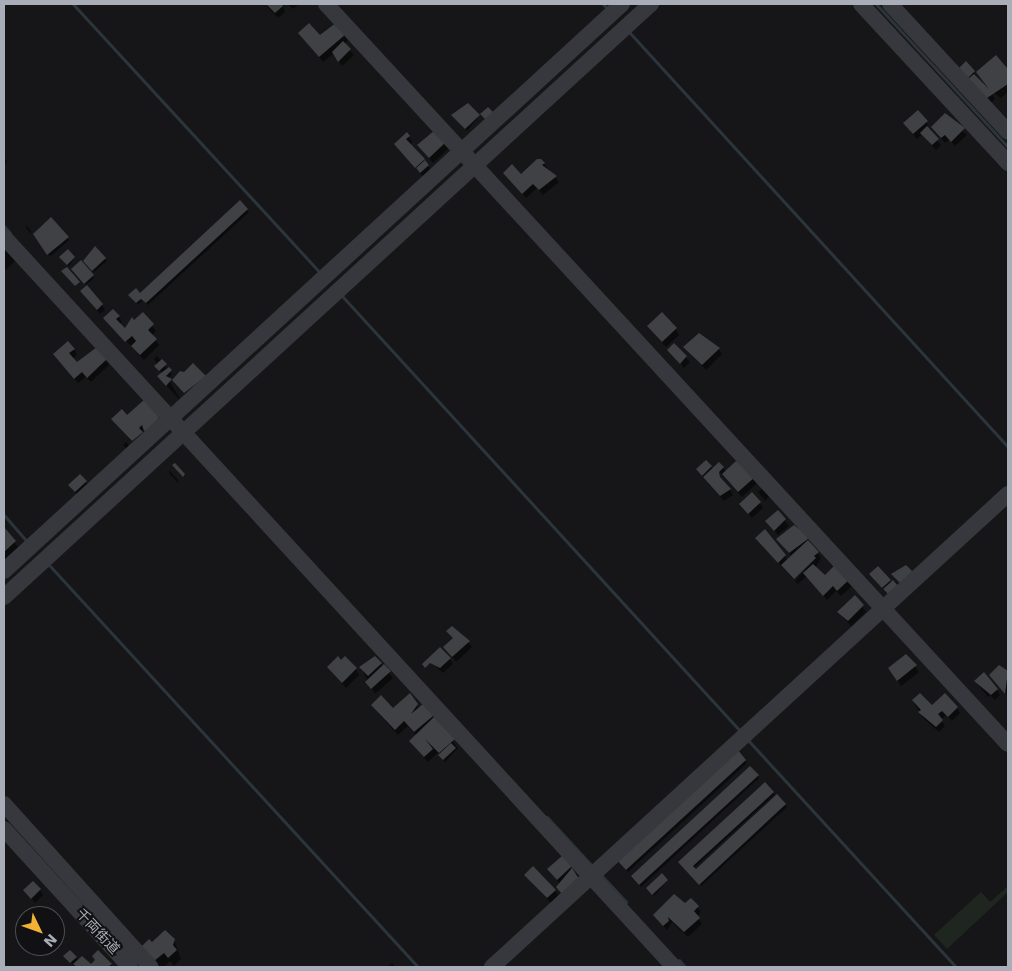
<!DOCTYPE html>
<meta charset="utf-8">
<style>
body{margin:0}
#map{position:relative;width:1012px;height:971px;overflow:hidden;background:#161618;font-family:"DejaVu Sans","Noto Sans JP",sans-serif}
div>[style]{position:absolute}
.green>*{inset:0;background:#1e261f}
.shadow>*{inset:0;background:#0007}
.stream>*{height:3px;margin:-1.5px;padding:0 1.5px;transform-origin:1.5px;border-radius:1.5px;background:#2c353c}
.building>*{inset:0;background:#404145}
.minor>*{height:16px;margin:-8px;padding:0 8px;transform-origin:8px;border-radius:8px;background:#37383d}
span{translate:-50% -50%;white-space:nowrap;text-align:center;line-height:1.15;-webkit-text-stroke:4px #111113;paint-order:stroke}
.street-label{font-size:14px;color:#a8adb8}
.frame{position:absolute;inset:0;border:5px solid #a8adb8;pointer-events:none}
.north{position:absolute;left:15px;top:906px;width:50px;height:50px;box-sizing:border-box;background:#111113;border:1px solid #4d4f55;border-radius:50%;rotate:132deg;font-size:14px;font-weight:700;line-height:20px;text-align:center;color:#a8adb8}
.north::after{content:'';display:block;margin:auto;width:18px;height:22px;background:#f2b134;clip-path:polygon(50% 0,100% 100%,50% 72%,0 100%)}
</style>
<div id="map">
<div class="green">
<div style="clip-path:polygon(1008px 886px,1008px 892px,947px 949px,934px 935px,981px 892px,990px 902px)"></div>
</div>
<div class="shadow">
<div style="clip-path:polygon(265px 4px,282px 4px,285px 12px,278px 18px)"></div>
<div style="clip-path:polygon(288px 4px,299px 4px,293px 9px)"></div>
<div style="clip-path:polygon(337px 24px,348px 40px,344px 44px,354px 55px,342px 66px,334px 53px,323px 62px,300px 34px,320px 37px)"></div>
<div style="clip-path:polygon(966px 63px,989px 91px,1006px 69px,1008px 92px,1001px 98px,991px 91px,995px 99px,991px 103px,964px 73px)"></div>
<div style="clip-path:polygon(945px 115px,967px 135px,955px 146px,949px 140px,945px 143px,932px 128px)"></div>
<div style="clip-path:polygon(479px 116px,467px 131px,454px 117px)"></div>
<div style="clip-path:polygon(927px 122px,928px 129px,941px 145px,936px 150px,922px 134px,917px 139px,905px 124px)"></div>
<div style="clip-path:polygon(407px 134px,412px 142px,410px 145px,432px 171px,424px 178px,396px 144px)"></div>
<div style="clip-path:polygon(445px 143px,448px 149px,433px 163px,419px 146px)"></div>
<div style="clip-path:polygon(4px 157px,7px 162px,4px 165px)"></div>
<div style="clip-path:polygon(537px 161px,544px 164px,559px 182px,543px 195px,537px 188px,526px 198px,504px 173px,521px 176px)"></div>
<div style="clip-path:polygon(247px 210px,249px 212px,148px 305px,143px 300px,138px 305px,131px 297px,140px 294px)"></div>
<div style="clip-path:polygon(51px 219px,69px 240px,51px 256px,46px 253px)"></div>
<div style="clip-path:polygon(26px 225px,31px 231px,31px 234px,26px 228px)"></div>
<div style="clip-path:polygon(4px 245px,15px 261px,4px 271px)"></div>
<div style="clip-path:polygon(95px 248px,107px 261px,94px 272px,85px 263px)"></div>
<div style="clip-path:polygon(74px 258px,69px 266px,62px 259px)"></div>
<div style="clip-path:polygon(74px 272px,93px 276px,94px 278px,86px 285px)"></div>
<div style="clip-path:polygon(82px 291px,102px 305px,105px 310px,100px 314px)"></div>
<div style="clip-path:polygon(143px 314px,156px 331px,152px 335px,159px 345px,144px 360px,105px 318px,119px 316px,122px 322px,119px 324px,125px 330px)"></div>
<div style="clip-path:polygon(648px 327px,676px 329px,679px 335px,666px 347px)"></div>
<div style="clip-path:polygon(674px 345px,690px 362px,684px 368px,669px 351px)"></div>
<div style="clip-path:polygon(685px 348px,719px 349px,722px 354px,706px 370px)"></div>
<div style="clip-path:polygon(74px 349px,77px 355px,72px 359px,77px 364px,106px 360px,109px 365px,91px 382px,86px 377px,78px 383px,58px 359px)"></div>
<div style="clip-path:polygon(157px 356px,172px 374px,168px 379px,182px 402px,160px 379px,162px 374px,154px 359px)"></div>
<div style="clip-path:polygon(145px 401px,145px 430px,131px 441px,113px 419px,127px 416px)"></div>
<div style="clip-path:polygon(126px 442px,128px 444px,128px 451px,123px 445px)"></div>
<div style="clip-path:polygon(737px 462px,757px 483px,742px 497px,717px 469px,723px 468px,726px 472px)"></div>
<div style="clip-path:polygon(711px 467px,730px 490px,733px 495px,724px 501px,697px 470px)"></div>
<div style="clip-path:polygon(169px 470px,178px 480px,178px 483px,169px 473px)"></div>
<div style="clip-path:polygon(86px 482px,89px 488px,79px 497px,69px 485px)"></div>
<div style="clip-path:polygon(763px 488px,770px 496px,765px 501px,758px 492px)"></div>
<div style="clip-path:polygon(760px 503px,763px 508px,752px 518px,741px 504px)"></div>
<div style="clip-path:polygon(778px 512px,789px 526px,778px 535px,767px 522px)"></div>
<div style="clip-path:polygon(801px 529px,821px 558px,815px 568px,825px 577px,836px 566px,852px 586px,841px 596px,836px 591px,827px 600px,807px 576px,798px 584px,795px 581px,817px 556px,793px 579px,757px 538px,765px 531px,788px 561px,792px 557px,777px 539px)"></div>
<div style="clip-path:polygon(4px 530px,18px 547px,4px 560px)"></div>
<div style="clip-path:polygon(877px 567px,892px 583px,886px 593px,870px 574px)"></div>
<div style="clip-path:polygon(855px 597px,866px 612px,851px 626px,838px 612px)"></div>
<div style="clip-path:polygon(460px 632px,472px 647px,456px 662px,444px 647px)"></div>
<div style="clip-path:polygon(906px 655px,919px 672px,901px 686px,893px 673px)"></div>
<div style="clip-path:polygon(450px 659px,453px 664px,443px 673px,429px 660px)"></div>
<div style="clip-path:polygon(341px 661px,356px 669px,359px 675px,346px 688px,328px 667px)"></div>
<div style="clip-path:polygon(381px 664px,393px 678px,375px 694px,361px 668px)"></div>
<div style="clip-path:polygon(999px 667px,1008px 675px,1007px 695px,992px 677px)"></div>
<div style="clip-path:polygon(975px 681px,997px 690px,1000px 695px,995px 700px,990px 695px,988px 697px)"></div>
<div style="clip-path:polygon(410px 694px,419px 710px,432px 716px,458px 748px,445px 762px,437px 753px,428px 762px,410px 741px,416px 735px,408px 726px,398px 735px,372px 706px,393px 710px)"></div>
<div style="clip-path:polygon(913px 701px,932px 707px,957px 708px,960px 713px,952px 721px,946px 715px,941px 720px,945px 726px,939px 732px,923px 718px)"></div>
<div style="clip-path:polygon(737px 752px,747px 763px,628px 872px,620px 863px)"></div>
<div style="clip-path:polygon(758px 776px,759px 778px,641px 887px,633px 878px)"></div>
<div style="clip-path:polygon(773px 792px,774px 795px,694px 868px,696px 871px,777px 796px,787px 807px,701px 886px,681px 865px)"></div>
<div style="clip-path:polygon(562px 858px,581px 881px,561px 893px,558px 888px,560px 884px,548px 870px)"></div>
<div style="clip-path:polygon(525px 875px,555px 890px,558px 896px,551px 903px)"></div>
<div style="clip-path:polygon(667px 881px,654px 896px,649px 890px)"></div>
<div style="clip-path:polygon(25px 890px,40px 890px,43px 895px,35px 903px)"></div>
<div style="clip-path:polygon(691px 900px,701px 912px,697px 916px,702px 924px,688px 937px,672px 922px,667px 930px,654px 915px,685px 905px)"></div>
<div style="clip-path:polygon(174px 940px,181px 959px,174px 966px,170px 961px,164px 967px,158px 967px,147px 955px,152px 944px)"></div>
<div style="clip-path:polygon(76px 958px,91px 966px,111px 964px,113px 967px,77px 967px,66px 959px)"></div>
<div style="clip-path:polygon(392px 963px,395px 967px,387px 967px)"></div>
</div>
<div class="stream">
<div style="left:73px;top:4px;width:367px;rotate:47.4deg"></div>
<div style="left:603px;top:4px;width:6px;rotate:45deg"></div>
<div style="left:876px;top:4px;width:195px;rotate:47.3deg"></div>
<div style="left:630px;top:33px;width:561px;rotate:47.6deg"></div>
<div style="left:4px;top:226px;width:9px;rotate:49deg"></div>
<div style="left:343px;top:297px;width:590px;rotate:47.54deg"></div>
<div style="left:4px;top:515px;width:33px;rotate:49deg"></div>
<div style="left:50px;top:566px;width:544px;rotate:47.46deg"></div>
<div style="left:747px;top:739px;width:309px;rotate:47.5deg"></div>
<div style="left:547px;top:817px;width:68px;rotate:47.4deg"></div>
<div style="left:601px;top:875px;width:37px;rotate:47deg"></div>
<div style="left:679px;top:960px;width:9px;rotate:49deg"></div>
</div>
<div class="building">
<div style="clip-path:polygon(266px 4px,281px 4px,283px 6px,275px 13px)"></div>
<div style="clip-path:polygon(337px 22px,346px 34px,319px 57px,298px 33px,309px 23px,320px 35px)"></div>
<div style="clip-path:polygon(343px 41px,351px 49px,338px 62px,332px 52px)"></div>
<div style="clip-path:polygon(996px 55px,1007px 68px,1008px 84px,987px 98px,968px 79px,974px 74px,989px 89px,976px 72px)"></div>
<div style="clip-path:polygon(966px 61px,975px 71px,968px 78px,959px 68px)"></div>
<div style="clip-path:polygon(468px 103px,480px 115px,465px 129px,451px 115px)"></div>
<div style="clip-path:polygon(488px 107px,494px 113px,486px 120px,480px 114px)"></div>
<div style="clip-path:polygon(918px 110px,928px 121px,913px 134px,903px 123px)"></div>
<div style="clip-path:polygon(945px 113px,965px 128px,951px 142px,945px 135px,941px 138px,931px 127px)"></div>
<div style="clip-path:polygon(927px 126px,939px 139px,932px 145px,920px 133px)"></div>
<div style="clip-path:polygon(435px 130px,446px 142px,429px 158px,417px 145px)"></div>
<div style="clip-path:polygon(407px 132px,410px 136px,406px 139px,425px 159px,415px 168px,394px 144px)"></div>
<div style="clip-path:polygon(537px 159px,541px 159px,545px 163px,542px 165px,557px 176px,539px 190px,533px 184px,522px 194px,503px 173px,512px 164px,521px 174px)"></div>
<div style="clip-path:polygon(425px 160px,429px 165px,420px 173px,416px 168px)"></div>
<div style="clip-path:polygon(240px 200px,248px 209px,146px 303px,141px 299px,136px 303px,128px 295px,136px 288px,140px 293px)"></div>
<div style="clip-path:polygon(51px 217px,69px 237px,47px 255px,33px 234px)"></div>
<div style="clip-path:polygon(95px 246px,106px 258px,92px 271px,83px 261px)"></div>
<div style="clip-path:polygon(68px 249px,75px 257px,67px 265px,59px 257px)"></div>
<div style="clip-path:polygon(81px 260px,94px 275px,84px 284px,71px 269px)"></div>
<div style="clip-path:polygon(67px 267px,80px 282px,75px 286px,61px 271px)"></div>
<div style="clip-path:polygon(87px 285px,103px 304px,97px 310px,80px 291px)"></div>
<div style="clip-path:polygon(113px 309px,120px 316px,116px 319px,125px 328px,132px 317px,134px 320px,143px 312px,154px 324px,148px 330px,157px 339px,140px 355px,131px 346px,136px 341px,132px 336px,125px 342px,103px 318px)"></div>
<div style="clip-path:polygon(662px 312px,677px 328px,662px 342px,647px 326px)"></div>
<div style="clip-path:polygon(699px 333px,720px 348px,702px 365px,683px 347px)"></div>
<div style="clip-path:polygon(68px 341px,75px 349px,69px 353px,77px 362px,97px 347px,107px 359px,87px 378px,82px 372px,74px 379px,53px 354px)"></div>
<div style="clip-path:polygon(674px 343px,687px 356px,680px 364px,667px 350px)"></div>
<div style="clip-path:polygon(162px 359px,167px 364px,159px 371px,154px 366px)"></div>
<div style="clip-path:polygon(193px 363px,206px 376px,184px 393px,172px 380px,180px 371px,184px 372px)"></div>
<div style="clip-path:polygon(169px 367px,172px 370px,166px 376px,172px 379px,166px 386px,157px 376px)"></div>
<div style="clip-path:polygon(145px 399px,159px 418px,147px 430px,144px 431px,142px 425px,139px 428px,143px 432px,132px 441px,111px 419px,122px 409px,127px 415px)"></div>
<div style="clip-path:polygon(706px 460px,712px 466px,702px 476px,696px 469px)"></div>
<div style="clip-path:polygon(736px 461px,755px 477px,738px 492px,722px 474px)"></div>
<div style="clip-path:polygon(719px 462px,724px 467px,719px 472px,720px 477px,731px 489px,720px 496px,703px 477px)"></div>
<div style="clip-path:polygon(175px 463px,185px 474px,183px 477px,172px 465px)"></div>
<div style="clip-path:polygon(80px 474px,87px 481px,75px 492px,68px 485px)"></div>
<div style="clip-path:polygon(752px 492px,761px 502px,748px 514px,739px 504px)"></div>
<div style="clip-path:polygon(778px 510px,786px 519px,774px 531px,765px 521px)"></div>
<div style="clip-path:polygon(794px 525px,799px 529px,801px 527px,808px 539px,789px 553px,776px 539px)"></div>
<div style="clip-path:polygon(4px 527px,16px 541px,4px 552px)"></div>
<div style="clip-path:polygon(765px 529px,786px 555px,778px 563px,755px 538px)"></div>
<div style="clip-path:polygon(808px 540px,819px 552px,814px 556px,816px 558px,794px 579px,781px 565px)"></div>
<div style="clip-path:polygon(813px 564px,825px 575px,836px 564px,850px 579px,837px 591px,833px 586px,823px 596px,803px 573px)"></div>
<div style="clip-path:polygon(906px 565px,913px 572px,901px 584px,891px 574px)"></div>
<div style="clip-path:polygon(878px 566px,891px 580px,882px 588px,869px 574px)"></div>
<div style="clip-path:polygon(893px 580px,898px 586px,888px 594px,883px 589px)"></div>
<div style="clip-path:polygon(855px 595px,864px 605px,848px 621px,837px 612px)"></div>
<div style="clip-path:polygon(452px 626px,470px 641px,452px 657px,443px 647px,453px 638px,446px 631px)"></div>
<div style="clip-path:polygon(440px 647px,451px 658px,440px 668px,430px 663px,425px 668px,422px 664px)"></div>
<div style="clip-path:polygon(906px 654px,917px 665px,897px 681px,888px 668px)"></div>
<div style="clip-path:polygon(338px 656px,341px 660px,345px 656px,357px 668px,342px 683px,327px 667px)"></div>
<div style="clip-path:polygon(375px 656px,382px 663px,368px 676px,359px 667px)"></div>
<div style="clip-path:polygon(384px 664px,391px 671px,371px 689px,365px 682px)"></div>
<div style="clip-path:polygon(999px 665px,1008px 671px,1005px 694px,989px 675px)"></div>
<div style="clip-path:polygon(984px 672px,998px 689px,991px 695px,974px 681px)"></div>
<div style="clip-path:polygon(410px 693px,418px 704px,411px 714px,423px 704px,433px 716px,414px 732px,404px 721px,395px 730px,371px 705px,381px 695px,393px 708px)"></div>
<div style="clip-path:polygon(920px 693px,932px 705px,945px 693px,958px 707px,948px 717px,942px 711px,938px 714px,943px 720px,936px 727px,918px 712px,921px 710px,912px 700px)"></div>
<div style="clip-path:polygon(434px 717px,455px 739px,439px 753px,425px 739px,433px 749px,424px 757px,409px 741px)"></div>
<div style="clip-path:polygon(451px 743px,456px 748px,443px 760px,438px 755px)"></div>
<div style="clip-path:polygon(738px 750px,746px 760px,626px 870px,617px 860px)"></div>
<div style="clip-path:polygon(750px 766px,759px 775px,639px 885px,631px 876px)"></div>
<div style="clip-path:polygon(765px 782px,774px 792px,693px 866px,696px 869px,777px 794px,786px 804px,699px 885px,678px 862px)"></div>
<div style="clip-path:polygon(562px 856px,572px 866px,557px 880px,547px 869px)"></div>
<div style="clip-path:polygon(533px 866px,556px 890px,547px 898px,524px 875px)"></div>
<div style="clip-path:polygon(572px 868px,579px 879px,562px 894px,556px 887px)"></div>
<div style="clip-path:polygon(662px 873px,668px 880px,652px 895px,646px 888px)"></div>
<div style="clip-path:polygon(33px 881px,41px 889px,31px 899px,23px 890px)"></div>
<div style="clip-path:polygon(674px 894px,685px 903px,691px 898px,699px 906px,694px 911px,700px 918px,684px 932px,668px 917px,669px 921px,663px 926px,653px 915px)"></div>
<div style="clip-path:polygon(165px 930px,175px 939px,173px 945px,177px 950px,168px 958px,164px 953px,154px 961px,141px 947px,149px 939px,152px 942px)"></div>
<div style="clip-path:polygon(70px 950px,77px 957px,70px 963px,63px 956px)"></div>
<div style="clip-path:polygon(98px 950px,112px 964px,108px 967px,77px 967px,73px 964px,82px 956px,91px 964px,95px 960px,92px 956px)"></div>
</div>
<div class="minor">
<div style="left:326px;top:4px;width:1006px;rotate:47.34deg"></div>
<div style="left:861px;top:4px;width:217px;rotate:47.2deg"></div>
<div style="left:890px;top:4px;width:174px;rotate:47.3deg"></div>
<div style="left:4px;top:237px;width:991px;rotate:47.45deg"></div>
<div style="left:4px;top:571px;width:839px;rotate:-42.54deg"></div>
<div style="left:4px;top:597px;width:878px;rotate:-42.51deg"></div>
<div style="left:4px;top:804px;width:219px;rotate:48deg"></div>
<div style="left:4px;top:829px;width:187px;rotate:47.6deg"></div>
<div style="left:492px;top:967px;width:700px;rotate:-42.51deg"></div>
</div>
<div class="street-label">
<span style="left:98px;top:931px;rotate:47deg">千両街道</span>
</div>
<div class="frame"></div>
<div class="north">N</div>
</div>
